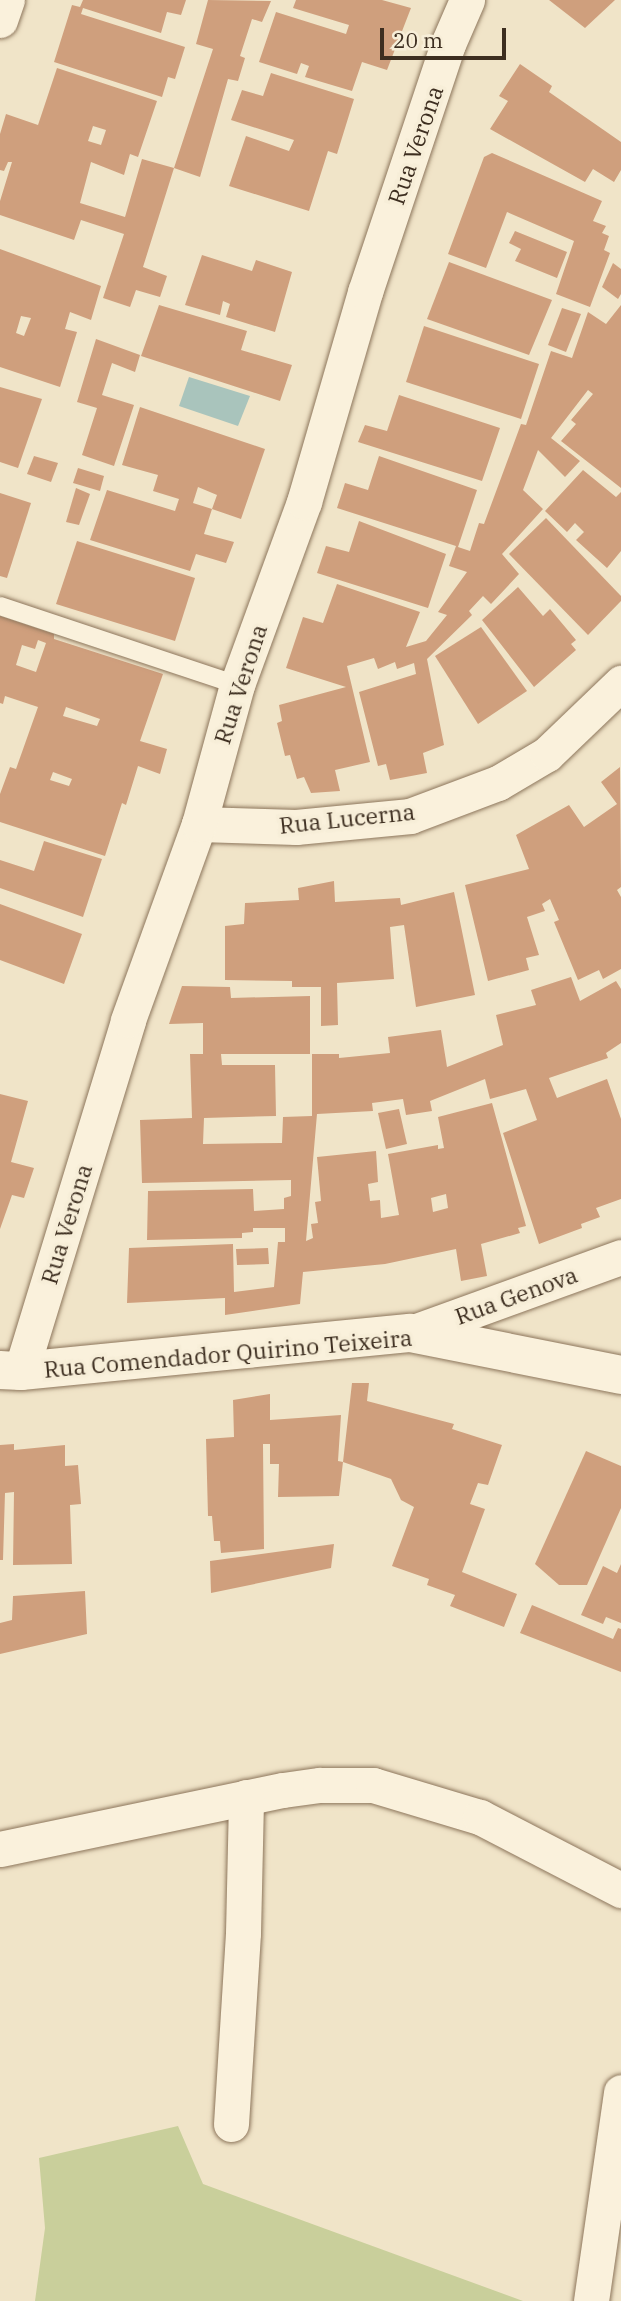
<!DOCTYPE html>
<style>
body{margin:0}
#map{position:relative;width:621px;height:2301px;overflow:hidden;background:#f0e4c8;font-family:"IBM Plex Serif",serif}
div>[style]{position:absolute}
.green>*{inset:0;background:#c9cf9b}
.water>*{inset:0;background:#a9c4bc}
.building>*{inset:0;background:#cf9f7d}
.roads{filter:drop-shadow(0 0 2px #8d765c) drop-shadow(0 0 2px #8d765c)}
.lane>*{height:18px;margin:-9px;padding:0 9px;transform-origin:9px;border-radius:9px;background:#faf1dc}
.street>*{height:35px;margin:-17.5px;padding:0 17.5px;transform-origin:17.5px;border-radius:17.5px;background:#faf1dc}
.secondary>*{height:38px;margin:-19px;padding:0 19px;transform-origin:19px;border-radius:19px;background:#faf1dc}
span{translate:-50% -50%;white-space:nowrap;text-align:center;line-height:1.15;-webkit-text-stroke:7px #f7eed8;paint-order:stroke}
.street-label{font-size:23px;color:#3d2e20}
.scale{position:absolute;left:380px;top:28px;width:126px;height:32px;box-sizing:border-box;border:4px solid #3d2e20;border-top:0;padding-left:9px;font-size:21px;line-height:24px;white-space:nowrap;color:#3d2e20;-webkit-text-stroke:5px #f7eed8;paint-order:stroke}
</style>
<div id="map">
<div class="green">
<div style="clip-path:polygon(178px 2126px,203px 2184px,523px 2301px,35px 2301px,45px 2228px,39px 2158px)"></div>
</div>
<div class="water">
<div style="clip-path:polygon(189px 377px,250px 396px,238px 426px,179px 406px)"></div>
</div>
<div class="building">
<div style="clip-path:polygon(83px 0,186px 0,181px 15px,167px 12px,161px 33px,83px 8px,81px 14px,185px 47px,175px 79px,168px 77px,162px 97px,54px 62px,72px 5px,80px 7px)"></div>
<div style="clip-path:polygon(evenodd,208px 0,271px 1px,262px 22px,252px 19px,240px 56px,245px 58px,238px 81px,228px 79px,200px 177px,174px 168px,143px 267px,167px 276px,160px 297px,136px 290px,130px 307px,103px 298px,124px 234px,81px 220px,74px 240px,0 215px,0 201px,12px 162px,8px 162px,4px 171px,0 170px,0 134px,6px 114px,38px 125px,57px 68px,157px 101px,138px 157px,130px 154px,124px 175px,91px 162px,80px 203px,125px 217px,142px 159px,174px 168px,213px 49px,196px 44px,208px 0,93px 126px,106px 130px,101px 145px,88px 141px,93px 126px)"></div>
<div style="clip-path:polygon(296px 0,382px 0,411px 8px,387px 70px,362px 62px,352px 91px,305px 77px,309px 66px,301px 63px,297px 74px,259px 62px,276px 12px,346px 34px,349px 25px,293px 8px)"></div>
<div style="clip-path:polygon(549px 0,615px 0,585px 28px)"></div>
<div style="clip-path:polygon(520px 64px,552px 86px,549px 92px,621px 142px,621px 170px,614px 182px,593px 169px,585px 182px,490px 129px,508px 101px,499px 96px)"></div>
<div style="clip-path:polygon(271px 73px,354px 99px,337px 154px,328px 151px,309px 211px,229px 186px,246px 136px,289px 151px,294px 140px,231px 120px,242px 90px,263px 96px)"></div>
<div style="clip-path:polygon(492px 153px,602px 201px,593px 221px,606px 226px,602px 233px,609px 236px,604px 250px,610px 253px,590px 307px,556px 294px,574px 241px,507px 212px,486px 268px,448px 254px,484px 157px)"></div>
<div style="clip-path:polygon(515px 231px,567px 252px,557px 278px,515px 261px,521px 249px,509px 243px)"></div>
<div style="clip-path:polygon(evenodd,0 249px,101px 286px,91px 320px,70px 312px,65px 329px,77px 332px,60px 387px,0 367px,0 249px,21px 316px,31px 318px,24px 336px,16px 333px,21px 316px)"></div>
<div style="clip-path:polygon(202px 255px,252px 271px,256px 260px,292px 272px,275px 332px,226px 317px,230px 304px,223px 301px,220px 315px,185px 305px)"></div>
<div style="clip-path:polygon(449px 262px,552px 300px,529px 355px,427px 319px)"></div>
<div style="clip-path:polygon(613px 263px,621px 269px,621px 294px,618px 299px,602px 287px)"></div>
<div style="clip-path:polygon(159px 305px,247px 331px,241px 350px,292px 365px,280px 401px,141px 356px)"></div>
<div style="clip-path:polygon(621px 305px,621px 488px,561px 441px,576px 424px,571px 420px,593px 394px,588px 390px,551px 438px,580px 461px,565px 477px,538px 450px,523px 490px,543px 509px,502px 554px,519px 574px,491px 604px,483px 596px,469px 611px,472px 615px,427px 659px,444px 745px,423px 753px,427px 773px,390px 780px,386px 764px,378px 766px,359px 692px,416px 674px,414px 663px,397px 669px,395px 662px,378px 669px,374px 658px,347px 666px,370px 762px,335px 770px,340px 791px,311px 793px,304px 777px,297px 779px,290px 755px,285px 756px,277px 723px,282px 721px,279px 705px,346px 687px,286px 668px,303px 617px,323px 623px,337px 584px,420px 612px,406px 647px,426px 641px,447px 615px,438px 612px,467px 572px,449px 566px,456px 546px,337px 508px,345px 483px,368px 490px,379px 456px,477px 490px,458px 547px,470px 551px,479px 523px,484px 524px,521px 424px,526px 425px,551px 351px,572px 358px,588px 312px,606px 324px)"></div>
<div style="clip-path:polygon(562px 308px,581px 314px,566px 352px,548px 345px)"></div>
<div style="clip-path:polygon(424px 326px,539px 364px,521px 419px,406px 382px)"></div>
<div style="clip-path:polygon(96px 339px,140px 355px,135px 372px,112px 363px,102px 395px,134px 405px,114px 466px,82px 455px,97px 408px,77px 402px)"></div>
<div style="clip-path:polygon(0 387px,42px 399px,18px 468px,0 462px)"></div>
<div style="clip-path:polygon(399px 395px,500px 428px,482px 481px,358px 442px,365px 425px,387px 431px)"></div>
<div style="clip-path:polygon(140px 407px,265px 449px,241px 519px,212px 509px,217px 495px,198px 487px,193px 503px,212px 509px,204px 534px,234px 542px,226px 563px,196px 554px,190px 571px,90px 540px,107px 490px,175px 511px,179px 499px,153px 491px,158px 475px,122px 465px)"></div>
<div style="clip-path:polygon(34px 456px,58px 463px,51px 482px,27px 474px)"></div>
<div style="clip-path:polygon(78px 468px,104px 476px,100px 491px,73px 483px)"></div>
<div style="clip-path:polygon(583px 470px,616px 497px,621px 492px,621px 551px,607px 568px,576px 540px,584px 532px,575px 523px,567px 532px,545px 511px)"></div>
<div style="clip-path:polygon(76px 488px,90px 494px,79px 525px,66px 522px)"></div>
<div style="clip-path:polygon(0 493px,31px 503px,7px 578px,0 576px)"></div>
<div style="clip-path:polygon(546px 518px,621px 596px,621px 601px,588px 635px,509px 554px)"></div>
<div style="clip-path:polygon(359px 521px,446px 554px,428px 608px,317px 573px,326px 546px,349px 552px)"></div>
<div style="clip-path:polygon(77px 541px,195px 578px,175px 641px,56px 604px)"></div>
<div style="clip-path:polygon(518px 587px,543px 616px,550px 609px,576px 640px,571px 644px,576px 650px,534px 687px,482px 620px)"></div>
<div style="clip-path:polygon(evenodd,0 616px,54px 634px,54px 639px,163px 674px,140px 741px,167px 749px,160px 774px,138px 766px,126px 805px,122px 803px,105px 856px,0 822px,0 794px,10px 767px,16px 769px,38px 707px,5px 696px,3px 704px,0 703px,0 616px,38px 640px,46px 643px,36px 672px,16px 665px,22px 645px,35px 649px,38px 640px,0 616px,66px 707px,100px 719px,97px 726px,63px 716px,66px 707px,0 616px,53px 772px,72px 779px,69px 786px,50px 780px,53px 772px)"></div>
<div style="clip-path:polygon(481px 627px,527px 691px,478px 724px,435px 656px)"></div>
<div style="clip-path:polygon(620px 767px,621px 887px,617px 890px,621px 897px,621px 969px,603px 979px,599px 970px,578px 980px,554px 922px,559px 920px,550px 899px,542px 904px,545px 911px,527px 917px,539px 955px,526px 958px,529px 970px,488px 981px,465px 885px,529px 869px,516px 835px,569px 805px,584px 827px,617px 804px,601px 782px)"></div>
<div style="clip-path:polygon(44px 841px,102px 859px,83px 917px,0 888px,0 860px,34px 871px)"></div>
<div style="clip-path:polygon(334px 881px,335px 902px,400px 898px,401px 905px,454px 892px,475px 995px,416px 1007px,404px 925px,390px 927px,394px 979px,337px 983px,338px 1025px,321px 1026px,321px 987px,292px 987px,292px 981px,225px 980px,225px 926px,244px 924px,245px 903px,299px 900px,298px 888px)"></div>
<div style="clip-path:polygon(0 904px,82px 934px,64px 984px,0 960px)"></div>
<div style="clip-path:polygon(evenodd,571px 977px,580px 1001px,616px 981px,621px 989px,621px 1043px,606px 1053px,608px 1058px,549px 1078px,557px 1098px,607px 1079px,621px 1119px,621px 1199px,596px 1208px,600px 1217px,581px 1224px,582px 1228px,539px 1244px,503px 1133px,537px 1120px,526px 1089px,490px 1099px,485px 1079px,430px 1101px,432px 1111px,406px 1115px,403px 1099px,372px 1103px,373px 1111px,317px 1114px,306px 1241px,313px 1238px,311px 1224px,318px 1223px,315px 1202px,321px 1201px,317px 1157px,376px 1151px,378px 1182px,368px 1184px,370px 1201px,380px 1200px,381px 1218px,399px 1215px,388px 1154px,438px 1145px,438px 1149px,444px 1148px,438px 1117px,492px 1103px,526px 1226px,518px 1228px,520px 1233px,481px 1244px,487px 1276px,461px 1281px,456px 1249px,385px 1264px,303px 1272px,300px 1304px,225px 1315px,225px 1298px,127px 1303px,129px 1248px,233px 1244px,234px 1292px,274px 1287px,278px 1242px,285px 1242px,285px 1228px,253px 1228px,253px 1232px,242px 1233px,242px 1238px,147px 1240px,148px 1191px,253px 1189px,254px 1211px,284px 1209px,284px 1198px,291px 1196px,291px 1180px,142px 1183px,140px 1120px,192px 1118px,190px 1054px,203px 1054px,203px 1023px,169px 1024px,182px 986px,230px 987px,231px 998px,310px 996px,310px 1054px,221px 1054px,222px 1065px,275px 1065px,276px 1116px,204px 1118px,203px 1144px,282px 1143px,283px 1117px,312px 1116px,312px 1054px,339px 1054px,339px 1058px,390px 1053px,388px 1037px,441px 1030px,447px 1067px,503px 1045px,496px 1015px,536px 1005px,531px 990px,571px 977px,446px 1194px,448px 1208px,433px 1212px,431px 1198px,446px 1194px)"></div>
<div style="clip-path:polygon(0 1094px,28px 1101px,11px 1162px,34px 1168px,24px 1198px,12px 1195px,0 1229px)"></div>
<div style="clip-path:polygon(399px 1109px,407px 1144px,386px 1149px,378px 1113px)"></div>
<div style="clip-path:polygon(268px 1248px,269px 1264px,237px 1265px,236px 1249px)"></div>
<div style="clip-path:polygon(352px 1383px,369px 1383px,367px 1401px,454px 1424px,452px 1429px,502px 1445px,488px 1485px,478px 1483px,470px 1504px,485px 1509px,462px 1572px,517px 1594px,504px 1627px,450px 1606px,455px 1595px,427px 1585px,429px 1579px,392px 1566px,414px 1507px,401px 1500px,391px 1479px,343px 1462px)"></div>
<div style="clip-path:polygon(270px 1394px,270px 1420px,341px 1415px,338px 1461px,343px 1462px,339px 1496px,278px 1497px,279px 1464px,270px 1464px,270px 1444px,263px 1444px,264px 1549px,221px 1553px,220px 1541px,214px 1541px,212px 1516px,208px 1516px,206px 1439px,234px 1437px,233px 1400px)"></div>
<div style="clip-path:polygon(14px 1444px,14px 1450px,65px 1445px,65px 1466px,78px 1465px,81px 1504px,70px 1505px,72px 1564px,13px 1565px,14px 1492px,5px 1493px,3px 1560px,0 1560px,0 1445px)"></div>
<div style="clip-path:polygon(586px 1451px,621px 1466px,621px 1508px,587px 1585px,559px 1585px,535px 1564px)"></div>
<div style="clip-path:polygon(334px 1544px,331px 1568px,211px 1593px,210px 1561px)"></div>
<div style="clip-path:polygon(621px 1564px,621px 1623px,606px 1617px,603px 1624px,581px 1615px,603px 1566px,617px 1573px)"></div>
<div style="clip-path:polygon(85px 1591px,87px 1634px,0 1654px,0 1623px,12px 1620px,13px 1596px)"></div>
<div style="clip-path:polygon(532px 1605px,613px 1639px,618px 1628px,621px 1629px,621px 1672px,520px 1633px)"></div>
</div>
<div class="roads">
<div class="lane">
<div style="left:0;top:606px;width:250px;rotate:18.4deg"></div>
</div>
<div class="street">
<div style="left:0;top:20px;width:21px;rotate:-71deg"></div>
<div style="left:199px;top:824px;width:97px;rotate:1.8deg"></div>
<div style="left:296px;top:827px;width:115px;rotate:-5.5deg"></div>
<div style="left:410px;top:816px;width:94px;rotate:-20.6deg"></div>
<div style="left:498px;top:783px;width:57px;rotate:-30.6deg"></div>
<div style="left:547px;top:754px;width:103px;rotate:-43.8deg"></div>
<div style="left:411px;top:1333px;width:223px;rotate:-19.9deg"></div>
<div style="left:21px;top:1371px;width:367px;rotate:-73deg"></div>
<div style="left:128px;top:1020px;width:208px;rotate:-70.1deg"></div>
<div style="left:199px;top:824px;width:144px;rotate:-74.7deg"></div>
<div style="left:237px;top:685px;width:195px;rotate:-69.9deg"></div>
<div style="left:304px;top:502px;width:219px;rotate:-73.8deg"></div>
<div style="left:365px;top:292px;width:262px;rotate:-71.5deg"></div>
<div style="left:448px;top:44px;width:48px;rotate:-66.6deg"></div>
<div style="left:0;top:1849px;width:289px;rotate:-11.8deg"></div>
<div style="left:283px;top:1790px;width:37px;rotate:-8deg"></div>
<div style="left:320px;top:1785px;width:53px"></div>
<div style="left:373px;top:1785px;width:112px;rotate:16.7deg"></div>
<div style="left:480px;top:1817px;width:159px;rotate:27.4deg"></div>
<div style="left:231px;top:2124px;width:191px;rotate:-86.4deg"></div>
<div style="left:243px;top:1933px;width:136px;rotate:-88.7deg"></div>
<div style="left:591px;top:2301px;width:211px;rotate:-81.8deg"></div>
</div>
<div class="secondary">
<div style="left:0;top:1370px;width:21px;rotate:3deg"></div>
<div style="left:21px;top:1371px;width:392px;rotate:-5.6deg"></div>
<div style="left:411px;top:1333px;width:214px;rotate:11.3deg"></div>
</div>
</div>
<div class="street-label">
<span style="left:415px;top:145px;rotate:-71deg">Rua Verona</span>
<span style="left:240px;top:684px;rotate:-72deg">Rua Verona</span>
<span style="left:347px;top:818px;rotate:-6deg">Rua Lucerna</span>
<span style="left:66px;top:1224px;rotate:-73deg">Rua Verona</span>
<span style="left:516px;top:1295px;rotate:-20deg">Rua Genova</span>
<span style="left:228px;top:1353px;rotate:-5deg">Rua Comendador Quirino Teixeira</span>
</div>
<div class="scale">20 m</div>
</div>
